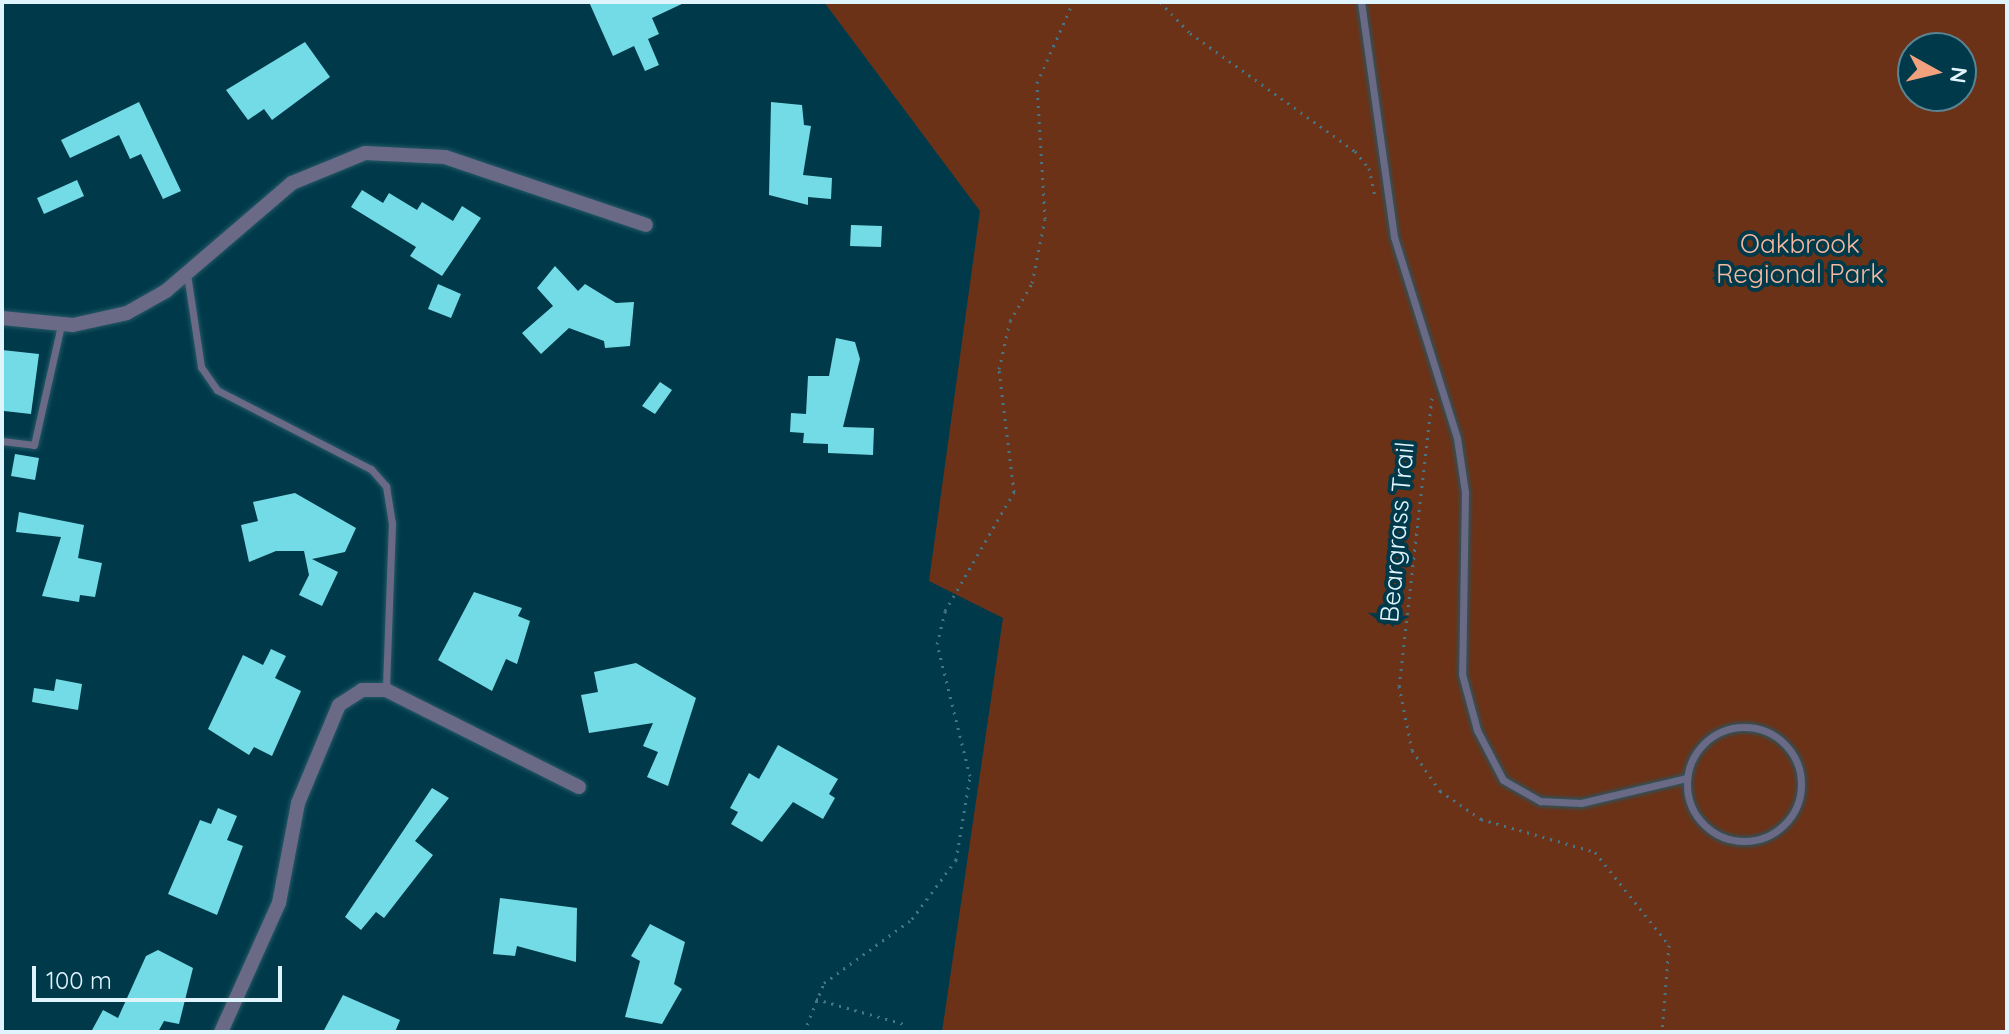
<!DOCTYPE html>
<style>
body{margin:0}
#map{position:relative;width:2009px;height:1034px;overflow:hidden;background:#003a4a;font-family:Quicksand,sans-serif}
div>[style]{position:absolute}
.green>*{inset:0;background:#6c3217}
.building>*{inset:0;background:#73dbe6}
.path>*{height:3px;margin-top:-1.5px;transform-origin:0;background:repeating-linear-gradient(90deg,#477583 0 2px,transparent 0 8px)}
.roads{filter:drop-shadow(0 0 2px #245867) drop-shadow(0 0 2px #245867)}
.service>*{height:7px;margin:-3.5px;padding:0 3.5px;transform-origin:3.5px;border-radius:3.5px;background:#6a6a87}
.service>.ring{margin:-3.5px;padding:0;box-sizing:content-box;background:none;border:7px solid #6a6a87;border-radius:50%}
.minor>*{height:14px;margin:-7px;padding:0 7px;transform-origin:7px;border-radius:7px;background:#6a6a87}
span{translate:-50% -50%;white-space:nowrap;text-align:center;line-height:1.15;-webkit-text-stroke:8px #003a4a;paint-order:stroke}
.park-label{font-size:26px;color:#f5b9a1}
.street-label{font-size:26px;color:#e0f4fd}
.frame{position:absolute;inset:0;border:4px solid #e0f4fd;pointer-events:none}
.north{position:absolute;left:1897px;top:32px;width:80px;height:80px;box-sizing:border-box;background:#003a4a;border:2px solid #5a8492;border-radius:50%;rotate:98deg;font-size:22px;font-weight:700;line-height:32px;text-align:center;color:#e0f4fd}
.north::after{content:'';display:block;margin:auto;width:28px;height:36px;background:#f2a17e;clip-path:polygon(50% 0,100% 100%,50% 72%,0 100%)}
.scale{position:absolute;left:32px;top:966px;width:250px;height:36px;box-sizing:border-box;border:4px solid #e0f4fd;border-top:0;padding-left:10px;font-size:24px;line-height:28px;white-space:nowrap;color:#e0f4fd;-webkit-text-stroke:6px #003a4a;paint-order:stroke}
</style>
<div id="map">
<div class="green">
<div style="clip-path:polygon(evenodd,824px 2px,2007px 2px,2007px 1032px,942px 1032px,1003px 618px,929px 581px,980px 211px,824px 2px,1913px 48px,1961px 48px,1961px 96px,1913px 96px,1913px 48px)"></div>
</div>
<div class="building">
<div style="clip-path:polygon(589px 2px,686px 2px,652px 18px,659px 34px,648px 39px,659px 65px,645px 71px,634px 46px,613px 56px)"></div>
<div style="clip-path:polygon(305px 42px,330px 77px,272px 120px,264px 109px,248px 120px,226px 90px)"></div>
<div style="clip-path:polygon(139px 102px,181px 191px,163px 199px,141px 154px,130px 159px,119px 135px,70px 158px,61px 140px)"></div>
<div style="clip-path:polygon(771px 102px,802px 105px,804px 125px,811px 126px,803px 175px,832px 178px,831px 199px,808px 197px,808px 205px,769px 195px)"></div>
<div style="clip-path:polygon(77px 180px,84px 196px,44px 214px,37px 198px)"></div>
<div style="clip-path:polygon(362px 190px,383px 203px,389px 193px,417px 210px,422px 202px,453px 221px,462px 206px,481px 218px,442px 276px,410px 256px,416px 247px,351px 207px)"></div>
<div style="clip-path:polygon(851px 225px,882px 226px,881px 247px,850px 246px)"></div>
<div style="clip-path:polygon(555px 266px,578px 291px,585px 284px,616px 303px,634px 302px,630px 346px,605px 348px,604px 341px,569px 328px,541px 354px,522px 333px,553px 306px,537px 288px)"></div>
<div style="clip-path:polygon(438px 284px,461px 294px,451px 318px,428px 309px)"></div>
<div style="clip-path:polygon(836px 338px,855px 342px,860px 359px,843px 427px,874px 428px,873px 455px,828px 453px,828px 444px,803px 443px,804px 433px,790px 432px,791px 413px,806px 414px,808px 376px,829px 376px)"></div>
<div style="clip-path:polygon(2px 350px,39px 354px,31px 414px,4px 411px)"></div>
<div style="clip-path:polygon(660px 382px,672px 390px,655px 414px,642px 406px)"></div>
<div style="clip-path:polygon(15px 454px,39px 458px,35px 480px,11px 476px)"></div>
<div style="clip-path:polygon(295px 493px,356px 528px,345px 552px,312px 559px,338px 572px,322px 606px,299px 595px,309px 575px,304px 551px,276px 551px,249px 562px,241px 525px,258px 521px,253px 502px)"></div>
<div style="clip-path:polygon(19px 512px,84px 525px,78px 558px,102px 563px,95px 597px,80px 595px,79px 602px,42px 596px,61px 537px,16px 532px)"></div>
<div style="clip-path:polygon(474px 592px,522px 608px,518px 616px,530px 621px,517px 664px,506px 659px,492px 691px,438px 660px)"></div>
<div style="clip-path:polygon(271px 649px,286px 656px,275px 678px,301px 691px,272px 756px,254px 747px,249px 755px,208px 729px,243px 655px,263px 665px)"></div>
<div style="clip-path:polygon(636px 663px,696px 698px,668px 786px,647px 777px,658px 752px,643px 746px,653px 723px,589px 733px,581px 695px,598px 692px,594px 672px)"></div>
<div style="clip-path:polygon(56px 679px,82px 684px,78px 710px,32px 702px,34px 688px,54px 691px)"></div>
<div style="clip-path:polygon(778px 745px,838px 779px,829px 794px,835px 798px,823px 819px,793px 802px,762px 842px,731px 824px,738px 812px,730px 808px,749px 773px,759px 779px)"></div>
<div style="clip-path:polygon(432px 788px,449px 798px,415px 841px,433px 855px,384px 918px,376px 912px,361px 930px,345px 917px)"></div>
<div style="clip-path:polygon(218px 808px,237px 816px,227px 840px,243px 846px,217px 915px,168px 894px,200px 820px,211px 824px)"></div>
<div style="clip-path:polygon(500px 898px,577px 908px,576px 962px,517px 946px,515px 956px,493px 954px)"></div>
<div style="clip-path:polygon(650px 924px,685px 942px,674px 984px,682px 989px,662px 1024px,625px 1017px,640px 961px,631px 956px)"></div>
<div style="clip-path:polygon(158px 950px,193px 968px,179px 1024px,164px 1021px,158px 1032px,91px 1032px,103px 1010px,118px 1018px,146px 956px)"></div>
<div style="clip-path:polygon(343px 995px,400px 1020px,395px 1032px,323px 1032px)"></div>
</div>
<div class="path">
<div style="left:1160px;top:2px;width:43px;rotate:45.9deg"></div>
<div style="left:1190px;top:33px;width:203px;rotate:35.6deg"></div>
<div style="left:1355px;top:151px;width:22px;rotate:51deg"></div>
<div style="left:1369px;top:168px;width:29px;rotate:78deg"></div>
<div style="left:1432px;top:398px;width:290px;rotate:96.5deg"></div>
<div style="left:1399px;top:686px;width:65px;rotate:78.5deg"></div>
<div style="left:1412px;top:750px;width:50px;rotate:55.7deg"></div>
<div style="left:1440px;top:791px;width:50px;rotate:34.3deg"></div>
<div style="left:1481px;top:819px;width:119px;rotate:16.1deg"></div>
<div style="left:1595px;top:852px;width:119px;rotate:51.5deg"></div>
<div style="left:1669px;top:945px;width:87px;rotate:94.6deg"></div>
<div style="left:816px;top:999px;width:91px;rotate:15.9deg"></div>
<div style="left:804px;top:1032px;width:53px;rotate:-67.8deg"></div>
<div style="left:824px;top:983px;width:109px;rotate:-36deg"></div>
<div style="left:912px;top:919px;width:74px;rotate:-53.3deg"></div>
<div style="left:956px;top:860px;width:85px;rotate:-80.5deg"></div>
<div style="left:970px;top:776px;width:136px;rotate:-104deg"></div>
<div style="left:937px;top:644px;width:34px;rotate:-76deg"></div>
<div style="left:945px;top:611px;width:138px;rotate:-59.9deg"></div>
<div style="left:1014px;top:492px;width:124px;rotate:-97deg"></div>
<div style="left:999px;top:369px;width:49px;rotate:-77.1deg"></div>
<div style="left:1010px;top:321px;width:44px;rotate:-59.9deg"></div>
<div style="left:1032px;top:283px;width:65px;rotate:-78.5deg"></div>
<div style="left:1045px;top:219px;width:136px;rotate:-93.4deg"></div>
<div style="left:1037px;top:83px;width:89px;rotate:-66deg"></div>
</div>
<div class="roads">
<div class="service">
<div style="left:1361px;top:2px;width:237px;rotate:82deg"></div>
<div style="left:1394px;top:237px;width:211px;rotate:72.6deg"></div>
<div style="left:1457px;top:438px;width:55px;rotate:81.6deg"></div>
<div style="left:1465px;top:492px;width:182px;rotate:90.9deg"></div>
<div style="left:1462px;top:674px;width:58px;rotate:75deg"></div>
<div style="left:1477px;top:730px;width:56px;rotate:62.5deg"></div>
<div style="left:1503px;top:780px;width:43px;rotate:29.6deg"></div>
<div style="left:1540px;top:801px;width:41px;rotate:2.8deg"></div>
<div style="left:1581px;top:803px;width:109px;rotate:-13.3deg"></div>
<div style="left:187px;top:274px;width:94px;rotate:81.4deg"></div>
<div style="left:201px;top:367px;width:28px;rotate:55deg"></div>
<div style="left:217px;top:390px;width:173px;rotate:27.2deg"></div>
<div style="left:371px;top:469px;width:23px;rotate:49deg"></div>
<div style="left:386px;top:486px;width:37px;rotate:81deg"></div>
<div style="left:392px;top:523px;width:167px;rotate:92.1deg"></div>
<div style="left:2px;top:441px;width:32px;rotate:7deg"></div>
<div style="left:34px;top:445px;width:123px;rotate:-77.3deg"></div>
<div class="ring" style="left:1687px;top:727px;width:107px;height:107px"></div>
</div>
<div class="minor">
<div style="left:2px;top:318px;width:71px;rotate:5.6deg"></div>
<div style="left:73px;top:325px;width:55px;rotate:-12.5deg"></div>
<div style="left:127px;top:313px;width:45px;rotate:-29.4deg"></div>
<div style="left:166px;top:291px;width:166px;rotate:-40.6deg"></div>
<div style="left:292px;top:183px;width:79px;rotate:-22.3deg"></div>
<div style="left:365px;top:153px;width:80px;rotate:2.9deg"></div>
<div style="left:445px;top:157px;width:212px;rotate:18.7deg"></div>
<div style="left:221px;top:1032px;width:141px;rotate:-65.8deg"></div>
<div style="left:279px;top:903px;width:102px;rotate:-79.2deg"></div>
<div style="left:298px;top:803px;width:106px;rotate:-67.3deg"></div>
<div style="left:339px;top:705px;width:27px;rotate:-33deg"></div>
<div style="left:362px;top:690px;width:24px"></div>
<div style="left:386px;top:690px;width:216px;rotate:26.7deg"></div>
</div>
</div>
<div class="park-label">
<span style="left:1800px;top:259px">Oakbrook<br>Regional Park</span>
</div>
<div class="street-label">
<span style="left:1397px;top:532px;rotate:-85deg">Beargrass Trail</span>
</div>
<div class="frame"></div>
<div class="north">N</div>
<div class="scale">100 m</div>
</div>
